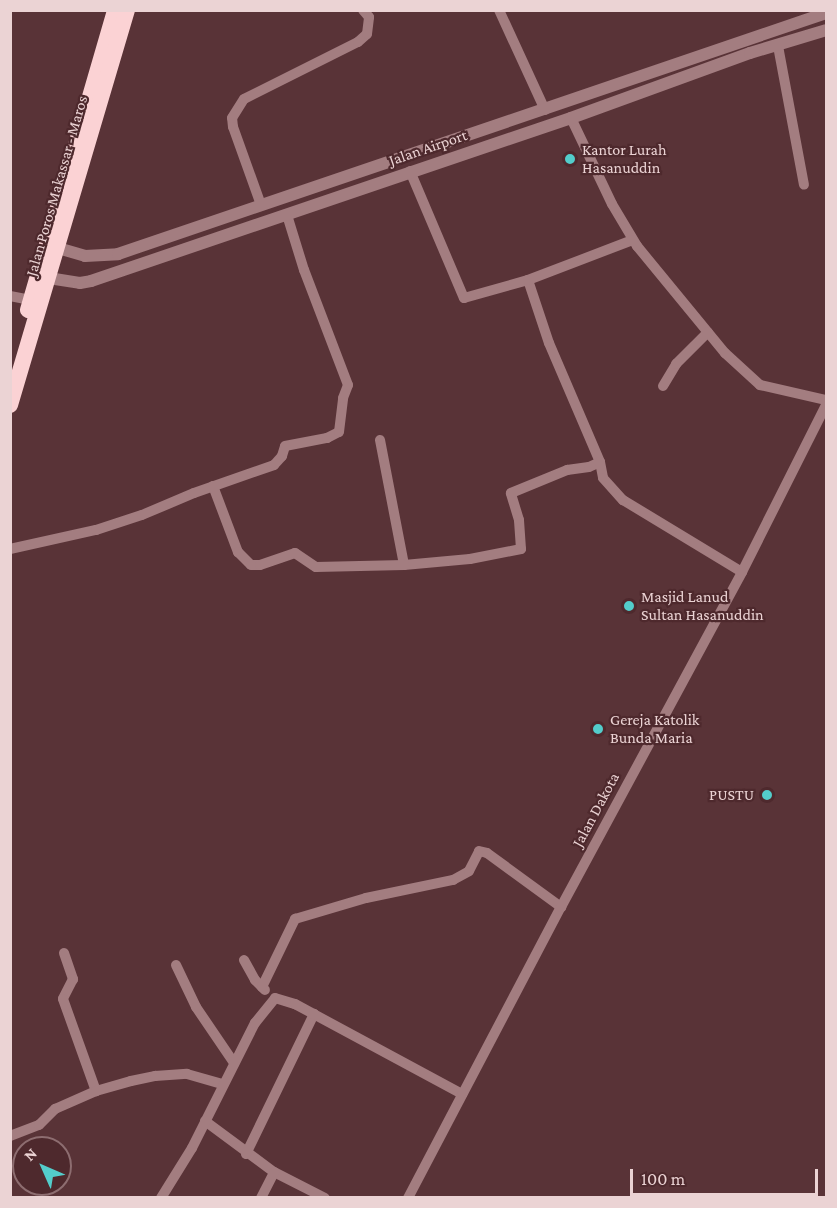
<!DOCTYPE html>
<style>
body{margin:0}
#map{position:relative;width:837px;height:1208px;overflow:hidden;background:#593337;font-family:"Crimson Pro",serif}
div>[style]{position:absolute}
.minor>*{height:10px;margin:-5px;padding:0 5px;transform-origin:5px;border-radius:5px;background:#a37d80}
.tertiary>*{height:12px;margin:-6px;padding:0 6px;transform-origin:6px;border-radius:6px;background:#a37d80}
.trunk>*{height:16px;margin:-8px;padding:0 8px;transform-origin:8px;border-radius:8px;background:#fbd2d4}
.dots>*{width:16px;height:16px;translate:-50% -50%;box-sizing:border-box;border:3px solid #4e292d;border-radius:50%}
span{translate:-50% -50%;white-space:nowrap;text-align:center;line-height:1.15;-webkit-text-stroke:4.5px #4e292d;paint-order:stroke}
.street-label{font-size:16px;color:#ebd3d4}
.poi-label{font-size:16px;color:#ebd3d4}
.left{translate:0 -50%;text-align:left}
.right{translate:-100% -50%;text-align:right}
.frame{position:absolute;inset:0;border:12px solid #ebd3d4;pointer-events:none}
.north{position:absolute;left:12px;top:1136px;width:60px;height:60px;box-sizing:border-box;background:#4e292d;border:2px solid #8d6d70;border-radius:50%;rotate:315deg;font-size:16px;font-weight:700;line-height:24px;text-align:center;color:#ebd3d4}
.north::after{content:'';display:block;margin:auto;width:21px;height:27px;background:#53cdcb;clip-path:polygon(50% 0,100% 100%,50% 72%,0 100%)}
.scale{position:absolute;left:630px;top:1169px;width:188px;height:27px;box-sizing:border-box;border:3px solid #ebd3d4;border-top:0;padding-left:8px;font-size:18px;line-height:21px;white-space:nowrap;color:#ebd3d4;-webkit-text-stroke:4px #4e292d;paint-order:stroke}
</style>
<div id="map">
<div class="minor">
<div style="left:499px;top:10px;width:110px;rotate:65.3deg"></div>
<div style="left:778px;top:46px;width:141px;rotate:79.4deg"></div>
<div style="left:571px;top:118px;width:95px;rotate:64.5deg"></div>
<div style="left:612px;top:204px;width:49px;rotate:59.2deg"></div>
<div style="left:637px;top:246px;width:139px;rotate:50.6deg"></div>
<div style="left:725px;top:353px;width:47px;rotate:42.4deg"></div>
<div style="left:760px;top:385px;width:68px;rotate:12.8deg"></div>
<div style="left:410px;top:171px;width:138px;rotate:67deg"></div>
<div style="left:464px;top:298px;width:66px;rotate:-15.7deg"></div>
<div style="left:528px;top:280px;width:66px;rotate:71.6deg"></div>
<div style="left:549px;top:343px;width:129px;rotate:66.8deg"></div>
<div style="left:261px;top:205px;width:83px;rotate:-109.7deg"></div>
<div style="left:233px;top:127px;width:9px;rotate:-96deg"></div>
<div style="left:232px;top:118px;width:22px;rotate:-58deg"></div>
<div style="left:244px;top:99px;width:127px;rotate:-26.6deg"></div>
<div style="left:358px;top:42px;width:12px;rotate:-42deg"></div>
<div style="left:367px;top:34px;width:17px;rotate:-83deg"></div>
<div style="left:369px;top:17px;width:9px;rotate:-131deg"></div>
<div style="left:528px;top:280px;width:112px;rotate:-20.9deg"></div>
<div style="left:10px;top:296px;width:21px;rotate:11deg"></div>
<div style="left:663px;top:386px;width:26px;rotate:-59deg"></div>
<div style="left:676px;top:364px;width:45px;rotate:-45deg"></div>
<div style="left:380px;top:440px;width:127px;rotate:79.1deg"></div>
<div style="left:404px;top:565px;width:66px;rotate:-5.2deg"></div>
<div style="left:470px;top:559px;width:52px;rotate:-11.1deg"></div>
<div style="left:521px;top:549px;width:29px;rotate:-94deg"></div>
<div style="left:519px;top:520px;width:28px;rotate:-107deg"></div>
<div style="left:511px;top:493px;width:61px;rotate:-22.3deg"></div>
<div style="left:567px;top:470px;width:22px;rotate:-8deg"></div>
<div style="left:589px;top:467px;width:12px;rotate:-24deg"></div>
<div style="left:600px;top:462px;width:16px;rotate:79deg"></div>
<div style="left:603px;top:478px;width:30px;rotate:48deg"></div>
<div style="left:623px;top:500px;width:139px;rotate:31.2deg"></div>
<div style="left:213px;top:486px;width:71px;rotate:69.3deg"></div>
<div style="left:238px;top:552px;width:18px;rotate:45deg"></div>
<div style="left:251px;top:565px;width:9px"></div>
<div style="left:260px;top:565px;width:37px;rotate:-19deg"></div>
<div style="left:295px;top:553px;width:25px;rotate:34deg"></div>
<div style="left:316px;top:567px;width:88px;rotate:-1.3deg"></div>
<div style="left:10px;top:549px;width:88px;rotate:-12.5deg"></div>
<div style="left:96px;top:530px;width:48px;rotate:-18.1deg"></div>
<div style="left:142px;top:515px;width:56px;rotate:-22.9deg"></div>
<div style="left:194px;top:493px;width:85px;rotate:-19.3deg"></div>
<div style="left:274px;top:465px;width:12px;rotate:-48deg"></div>
<div style="left:282px;top:456px;width:10px;rotate:-73deg"></div>
<div style="left:285px;top:446px;width:43px;rotate:-10.8deg"></div>
<div style="left:327px;top:438px;width:13px;rotate:-27deg"></div>
<div style="left:339px;top:432px;width:34px;rotate:-83deg"></div>
<div style="left:343px;top:398px;width:14px;rotate:-69deg"></div>
<div style="left:348px;top:385px;width:123px;rotate:-110.9deg"></div>
<div style="left:304px;top:270px;width:58px;rotate:-107.2deg"></div>
<div style="left:64px;top:953px;width:28px;rotate:71deg"></div>
<div style="left:73px;top:979px;width:22px;rotate:117deg"></div>
<div style="left:63px;top:999px;width:98px;rotate:70.3deg"></div>
<div style="left:244px;top:960px;width:23px;rotate:61deg"></div>
<div style="left:255px;top:980px;width:14px;rotate:45deg"></div>
<div style="left:176px;top:965px;width:47px;rotate:64.5deg"></div>
<div style="left:196px;top:1007px;width:68px;rotate:55.8deg"></div>
<div style="left:262px;top:987px;width:76px;rotate:-64.1deg"></div>
<div style="left:295px;top:919px;width:74px;rotate:-16.5deg"></div>
<div style="left:366px;top:898px;width:89px;rotate:-11.7deg"></div>
<div style="left:453px;top:880px;width:18px;rotate:-29deg"></div>
<div style="left:469px;top:871px;width:22px;rotate:-63deg"></div>
<div style="left:479px;top:851px;width:8px;rotate:14deg"></div>
<div style="left:487px;top:853px;width:92px;rotate:36.1deg"></div>
<div style="left:205px;top:1121px;width:86px;rotate:36.5deg"></div>
<div style="left:274px;top:1172px;width:57px;rotate:27deg"></div>
<div style="left:10px;top:1136px;width:31px;rotate:-21deg"></div>
<div style="left:39px;top:1125px;width:23px;rotate:-45deg"></div>
<div style="left:55px;top:1109px;width:45px;rotate:-23.7deg"></div>
<div style="left:96px;top:1091px;width:36px;rotate:-16deg"></div>
<div style="left:131px;top:1081px;width:25px;rotate:-12deg"></div>
<div style="left:155px;top:1076px;width:32px;rotate:-4deg"></div>
<div style="left:187px;top:1074px;width:36px;rotate:16deg"></div>
<div style="left:246px;top:1154px;width:156px;rotate:-64.1deg"></div>
<div style="left:161px;top:1198px;width:59px;rotate:-58.2deg"></div>
<div style="left:192px;top:1148px;width:140px;rotate:-63.3deg"></div>
<div style="left:255px;top:1023px;width:32px;rotate:-51deg"></div>
<div style="left:275px;top:998px;width:21px;rotate:17deg"></div>
<div style="left:295px;top:1004px;width:190px;rotate:28.3deg"></div>
<div style="left:261px;top:1198px;width:29px;rotate:-63deg"></div>
<div style="left:408px;top:1198px;width:329px;rotate:-62.3deg"></div>
<div style="left:561px;top:907px;width:381px;rotate:-61.6deg"></div>
<div style="left:742px;top:572px;width:187px;rotate:-63.3deg"></div>
</div>
<div class="tertiary">
<div style="left:51px;top:246px;width:35px;rotate:16deg"></div>
<div style="left:85px;top:256px;width:33px;rotate:-3deg"></div>
<div style="left:118px;top:254px;width:748px;rotate:-18.8deg"></div>
<div style="left:42px;top:277px;width:38px;rotate:9deg"></div>
<div style="left:80px;top:283px;width:11px;rotate:-10deg"></div>
<div style="left:91px;top:281px;width:507px;rotate:-18.76deg"></div>
<div style="left:571px;top:118px;width:190px;rotate:-20deg"></div>
<div style="left:750px;top:53px;width:79px;rotate:-16.8deg"></div>
</div>
<div class="trunk">
<div style="left:28px;top:310px;width:312px;rotate:-73.8deg"></div>
<div style="left:10px;top:405px;width:412px;rotate:-73.5deg"></div>
</div>
<div class="dots">
<div style="left:570px;top:159px;background:#53cdcb"></div>
<div style="left:629px;top:606px;background:#53cdcb"></div>
<div style="left:598px;top:729px;background:#53cdcb"></div>
<div style="left:767px;top:795px;background:#53cdcb"></div>
</div>
<div class="street-label">
<span style="left:428px;top:148px;rotate:-19deg">Jalan Airport</span>
<span style="left:57px;top:186px;rotate:-74deg">Jalan Poros Makassar - Maros</span>
<span style="left:596px;top:810px;rotate:-62deg">Jalan Dakota</span>
</div>
<div class="poi-label">
<span class="left" style="left:582px;top:159px">Kantor Lurah<br>Hasanuddin</span>
<span class="left" style="left:641px;top:606px">Masjid Lanud<br>Sultan Hasanuddin</span>
<span class="left" style="left:610px;top:729px">Gereja Katolik<br>Bunda Maria</span>
<span class="right" style="left:754px;top:795px">PUSTU</span>
</div>
<div class="frame"></div>
<div class="north">N</div>
<div class="scale">100 m</div>
</div>
